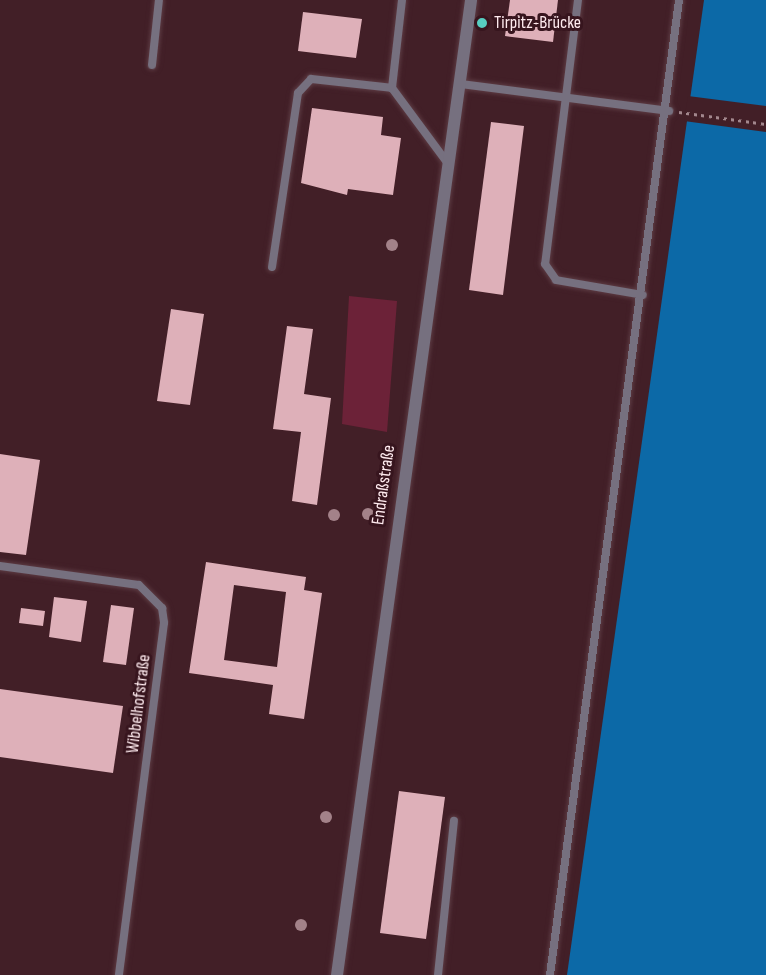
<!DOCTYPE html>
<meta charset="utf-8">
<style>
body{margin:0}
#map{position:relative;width:766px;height:975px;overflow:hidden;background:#421f27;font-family:"Sofia Sans Condensed",sans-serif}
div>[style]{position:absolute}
.green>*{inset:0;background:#6c2238}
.water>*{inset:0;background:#0c69a7}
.pier>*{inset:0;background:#421f27}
.building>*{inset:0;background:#deb0b9}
.path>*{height:3px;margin-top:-1.5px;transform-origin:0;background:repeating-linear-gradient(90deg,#a2878d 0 3px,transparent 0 7.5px)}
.roads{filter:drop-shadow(0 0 2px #5c3b43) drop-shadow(0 0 2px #5c3b43)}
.lane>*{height:8px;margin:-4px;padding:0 4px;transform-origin:4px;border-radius:4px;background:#76707f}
.street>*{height:12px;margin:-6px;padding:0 6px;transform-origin:6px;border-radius:6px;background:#76707f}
.trees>*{width:12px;height:12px;margin:-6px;border-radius:50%;background:#a38289}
.dots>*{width:16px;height:16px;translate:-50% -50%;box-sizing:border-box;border:3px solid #37151e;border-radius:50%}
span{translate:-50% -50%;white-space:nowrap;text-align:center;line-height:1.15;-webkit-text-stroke:6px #37151e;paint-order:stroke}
.poi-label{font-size:18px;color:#feeaee}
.left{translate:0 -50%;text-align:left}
.street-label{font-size:18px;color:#feeaee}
</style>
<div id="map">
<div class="green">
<div style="clip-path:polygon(349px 296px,397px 301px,387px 432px,342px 424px)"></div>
</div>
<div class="water">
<div style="clip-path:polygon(704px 0,766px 0,766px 975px,567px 975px)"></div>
</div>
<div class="pier">
<div style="clip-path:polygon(688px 96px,766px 106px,766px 132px,684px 121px)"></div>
</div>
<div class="building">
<div style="clip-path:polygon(510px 0,558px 0,553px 42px,505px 36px)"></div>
<div style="clip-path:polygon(303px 12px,362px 19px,356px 58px,298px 51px)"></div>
<div style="clip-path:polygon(312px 108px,383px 117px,381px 135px,401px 138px,393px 195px,348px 189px,347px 195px,301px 183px)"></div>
<div style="clip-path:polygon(491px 122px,524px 126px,503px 295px,469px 290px)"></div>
<div style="clip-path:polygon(171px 309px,204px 314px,190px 405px,157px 401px)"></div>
<div style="clip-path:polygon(287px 326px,313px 329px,304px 394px,331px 398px,317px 505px,292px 501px,301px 432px,273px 429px)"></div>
<div style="clip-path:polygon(0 454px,40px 460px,26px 555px,0 552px)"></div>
<div style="clip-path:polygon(evenodd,206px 562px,306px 577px,304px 590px,322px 593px,304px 719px,269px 714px,273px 685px,189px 673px,206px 562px,234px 585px,286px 592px,277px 667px,224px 660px,234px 585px)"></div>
<div style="clip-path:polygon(54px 597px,87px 601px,81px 642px,49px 637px)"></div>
<div style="clip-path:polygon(111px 605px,134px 608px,126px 665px,103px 662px)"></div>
<div style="clip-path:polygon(21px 608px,45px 611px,43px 626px,19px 623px)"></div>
<div style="clip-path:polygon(0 689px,123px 706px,113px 773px,0 757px)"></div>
<div style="clip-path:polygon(399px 791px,445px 797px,426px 939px,380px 933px)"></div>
</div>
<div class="path">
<div style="left:679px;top:112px;width:88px;rotate:7.9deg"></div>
</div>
<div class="roads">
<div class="lane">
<div style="left:402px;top:0;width:89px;rotate:96.5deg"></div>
<div style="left:392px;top:88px;width:96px;rotate:53.5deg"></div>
<div style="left:578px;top:0;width:266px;rotate:97.1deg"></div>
<div style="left:545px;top:264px;width:19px;rotate:55deg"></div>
<div style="left:556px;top:280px;width:88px;rotate:9.8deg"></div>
<div style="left:152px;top:65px;width:65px;rotate:-83.9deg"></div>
<div style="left:461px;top:84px;width:210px;rotate:7.4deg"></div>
<div style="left:272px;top:267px;width:176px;rotate:-81.5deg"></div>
<div style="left:298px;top:93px;width:19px;rotate:-47deg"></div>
<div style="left:311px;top:79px;width:81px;rotate:6.3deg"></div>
<div style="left:0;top:566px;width:140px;rotate:7.8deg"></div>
<div style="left:139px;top:585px;width:33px;rotate:45deg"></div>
<div style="left:162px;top:608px;width:15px;rotate:82deg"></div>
<div style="left:164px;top:623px;width:355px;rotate:97.3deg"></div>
<div style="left:438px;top:975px;width:155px;rotate:-84.1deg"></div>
<div style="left:550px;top:975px;width:983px;rotate:-82.46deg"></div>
</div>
<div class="street">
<div style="left:337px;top:975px;width:984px;rotate:-82.17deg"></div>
</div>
</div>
<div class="trees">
<div style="left:392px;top:245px"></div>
<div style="left:368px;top:514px"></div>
<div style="left:334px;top:515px"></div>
<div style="left:326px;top:817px"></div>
<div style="left:301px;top:925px"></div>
</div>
<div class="dots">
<div style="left:482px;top:23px;background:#57cec1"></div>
</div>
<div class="poi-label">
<span class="left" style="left:494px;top:23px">Tirpitz-Brücke</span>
</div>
<div class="street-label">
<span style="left:384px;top:485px;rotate:-82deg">Endraßstraße</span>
<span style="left:139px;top:704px;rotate:-83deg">Wibbelhofstraße</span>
</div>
</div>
